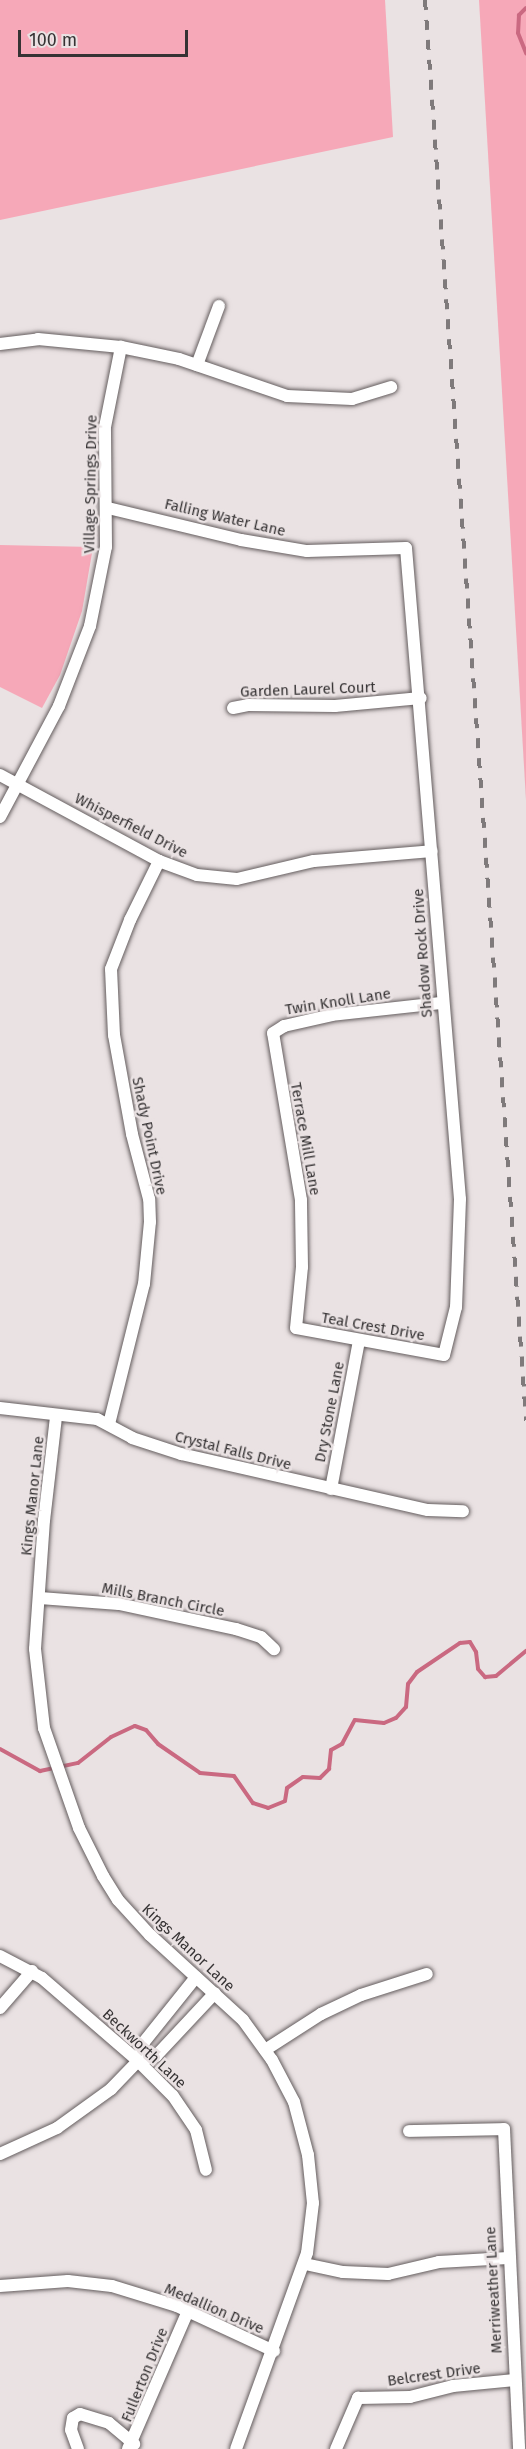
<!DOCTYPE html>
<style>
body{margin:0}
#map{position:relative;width:526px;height:2449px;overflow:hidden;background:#eae2e3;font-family:"Fira Sans",sans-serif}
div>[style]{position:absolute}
.green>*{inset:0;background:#f6a8b8}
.stream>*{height:4px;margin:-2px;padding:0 2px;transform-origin:2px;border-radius:2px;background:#ca6981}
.roads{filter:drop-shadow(0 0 2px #645d5e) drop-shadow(0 0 2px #645d5e)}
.minor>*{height:12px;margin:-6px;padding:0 6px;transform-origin:6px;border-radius:6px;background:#fff}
.rail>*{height:4px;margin-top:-2px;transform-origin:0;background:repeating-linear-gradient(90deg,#7f7a7b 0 10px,transparent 0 20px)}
span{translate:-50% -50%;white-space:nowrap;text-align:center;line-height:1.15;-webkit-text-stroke:5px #eae2e3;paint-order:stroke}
.street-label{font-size:15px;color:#363334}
.scale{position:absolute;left:18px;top:30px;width:170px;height:27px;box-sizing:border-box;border:3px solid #363334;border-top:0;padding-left:8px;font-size:18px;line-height:21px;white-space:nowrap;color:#363334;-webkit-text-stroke:4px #eae2e3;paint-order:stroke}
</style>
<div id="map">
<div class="green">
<div style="clip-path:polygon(0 0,385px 0,393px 137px,0 220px)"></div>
<div style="clip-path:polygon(479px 0,526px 0,526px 800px)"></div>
<div style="clip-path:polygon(0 545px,93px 547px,82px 611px,60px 675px,42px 708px,0 687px)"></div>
</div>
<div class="stream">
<div style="left:526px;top:8px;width:10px;rotate:135deg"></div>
<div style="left:519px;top:15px;width:18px;rotate:93deg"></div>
<div style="left:518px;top:33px;width:22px;rotate:68deg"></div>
<div style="left:0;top:1749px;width:46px;rotate:28.8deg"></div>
<div style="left:40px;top:1771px;width:39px;rotate:-12deg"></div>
<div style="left:78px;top:1763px;width:42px;rotate:-38.2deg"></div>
<div style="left:111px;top:1737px;width:26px;rotate:-25deg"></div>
<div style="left:135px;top:1726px;width:12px;rotate:20deg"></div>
<div style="left:146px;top:1730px;width:18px;rotate:49deg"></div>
<div style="left:158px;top:1744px;width:51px;rotate:34.6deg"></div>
<div style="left:200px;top:1773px;width:34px;rotate:5deg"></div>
<div style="left:234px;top:1776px;width:33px;rotate:55deg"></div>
<div style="left:253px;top:1803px;width:16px;rotate:18deg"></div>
<div style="left:268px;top:1808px;width:18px;rotate:-22deg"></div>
<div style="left:285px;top:1801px;width:13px;rotate:-81deg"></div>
<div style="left:287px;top:1788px;width:19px;rotate:-35deg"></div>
<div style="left:303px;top:1777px;width:17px;rotate:3deg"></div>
<div style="left:320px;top:1778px;width:13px;rotate:-45deg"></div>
<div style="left:329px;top:1769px;width:19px;rotate:-84deg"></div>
<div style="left:331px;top:1750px;width:13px;rotate:-29deg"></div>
<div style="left:342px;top:1744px;width:27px;rotate:-62deg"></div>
<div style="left:355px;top:1720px;width:29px;rotate:6deg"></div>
<div style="left:384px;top:1723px;width:13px;rotate:-23deg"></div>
<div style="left:396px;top:1718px;width:15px;rotate:-48deg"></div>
<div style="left:406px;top:1707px;width:23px;rotate:-85deg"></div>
<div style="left:408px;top:1684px;width:15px;rotate:-53deg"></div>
<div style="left:417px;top:1672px;width:52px;rotate:-34deg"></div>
<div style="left:460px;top:1643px;width:10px;rotate:-6deg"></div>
<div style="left:470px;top:1642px;width:12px;rotate:59deg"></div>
<div style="left:476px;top:1652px;width:17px;rotate:83deg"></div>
<div style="left:478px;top:1669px;width:11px;rotate:49deg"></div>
<div style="left:485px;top:1677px;width:11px;rotate:-5deg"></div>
<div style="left:496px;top:1676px;width:39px;rotate:-40deg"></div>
</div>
<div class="roads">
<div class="minor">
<div style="left:0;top:344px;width:38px;rotate:-7deg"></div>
<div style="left:38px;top:339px;width:83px;rotate:5.5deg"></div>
<div style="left:121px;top:347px;width:59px;rotate:11.7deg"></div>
<div style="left:179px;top:359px;width:114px;rotate:18.9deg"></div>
<div style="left:287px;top:396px;width:65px;rotate:2.6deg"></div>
<div style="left:352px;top:399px;width:41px;rotate:-17.1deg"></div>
<div style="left:197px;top:365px;width:63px;rotate:-69.6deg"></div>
<div style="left:108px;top:508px;width:137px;rotate:13.5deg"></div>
<div style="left:241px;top:540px;width:67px;rotate:9.5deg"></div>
<div style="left:307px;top:551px;width:99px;rotate:-1.7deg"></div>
<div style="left:406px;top:548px;width:653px;rotate:85.26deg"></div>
<div style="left:460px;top:1199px;width:108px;rotate:92.1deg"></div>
<div style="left:456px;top:1307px;width:49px;rotate:104deg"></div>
<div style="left:444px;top:1355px;width:150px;rotate:-169.7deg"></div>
<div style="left:296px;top:1328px;width:61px;rotate:-84.4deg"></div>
<div style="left:302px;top:1267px;width:67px;rotate:-90.9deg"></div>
<div style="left:301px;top:1200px;width:169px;rotate:-99.5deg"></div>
<div style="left:273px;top:1033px;width:13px;rotate:-32deg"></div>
<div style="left:284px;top:1026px;width:49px;rotate:-12.9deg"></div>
<div style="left:332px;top:1015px;width:110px;rotate:-6.3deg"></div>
<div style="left:233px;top:708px;width:15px;rotate:-11deg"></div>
<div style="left:248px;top:705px;width:87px;rotate:0.7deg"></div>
<div style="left:335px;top:706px;width:86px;rotate:-5.3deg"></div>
<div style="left:0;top:775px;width:181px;rotate:28.4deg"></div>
<div style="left:159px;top:861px;width:40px;rotate:20.2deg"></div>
<div style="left:197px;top:875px;width:40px;rotate:5.7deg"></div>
<div style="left:237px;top:879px;width:79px;rotate:-13.2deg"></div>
<div style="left:314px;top:861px;width:118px;rotate:-4.8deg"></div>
<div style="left:0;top:817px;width:126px;rotate:-62deg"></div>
<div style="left:59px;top:706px;width:86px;rotate:-68.8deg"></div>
<div style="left:90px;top:626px;width:81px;rotate:-78.6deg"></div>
<div style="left:106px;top:547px;width:120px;rotate:-90.5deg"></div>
<div style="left:105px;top:427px;width:82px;rotate:-78.7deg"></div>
<div style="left:0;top:1408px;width:98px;rotate:6.5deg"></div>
<div style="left:97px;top:1419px;width:40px;rotate:28deg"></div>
<div style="left:132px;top:1438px;width:52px;rotate:18.1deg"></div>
<div style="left:181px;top:1454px;width:253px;rotate:12.8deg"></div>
<div style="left:428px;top:1510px;width:35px;rotate:2deg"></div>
<div style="left:56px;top:1417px;width:104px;rotate:96.6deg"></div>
<div style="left:44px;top:1520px;width:129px;rotate:94deg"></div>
<div style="left:35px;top:1649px;width:80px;rotate:83.5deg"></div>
<div style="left:44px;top:1728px;width:106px;rotate:70.7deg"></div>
<div style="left:79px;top:1828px;width:54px;rotate:63.4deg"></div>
<div style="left:103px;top:1876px;width:28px;rotate:58deg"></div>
<div style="left:118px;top:1900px;width:47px;rotate:47.6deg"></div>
<div style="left:150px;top:1935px;width:126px;rotate:42.4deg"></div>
<div style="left:243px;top:2020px;width:49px;rotate:54.1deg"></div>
<div style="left:272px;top:2060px;width:47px;rotate:62.4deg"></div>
<div style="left:294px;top:2102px;width:55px;rotate:75.2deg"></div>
<div style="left:308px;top:2155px;width:48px;rotate:84.1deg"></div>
<div style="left:313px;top:2203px;width:50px;rotate:96.8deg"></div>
<div style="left:307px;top:2253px;width:208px;rotate:109.9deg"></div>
<div style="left:109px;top:1424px;width:144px;rotate:-76deg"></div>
<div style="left:144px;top:1284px;width:62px;rotate:-84.5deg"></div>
<div style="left:150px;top:1222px;width:23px;rotate:-92deg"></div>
<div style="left:149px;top:1199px;width:67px;rotate:-104.7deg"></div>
<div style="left:132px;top:1134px;width:101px;rotate:-100.3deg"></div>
<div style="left:114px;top:1035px;width:66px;rotate:-92.6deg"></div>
<div style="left:111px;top:969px;width:53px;rotate:-68.8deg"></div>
<div style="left:130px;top:920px;width:66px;rotate:-63.8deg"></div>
<div style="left:331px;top:1489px;width:151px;rotate:-79.3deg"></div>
<div style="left:40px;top:1598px;width:79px;rotate:4.3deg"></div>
<div style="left:119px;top:1604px;width:120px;rotate:12.1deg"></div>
<div style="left:236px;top:1629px;width:26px;rotate:18deg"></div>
<div style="left:261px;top:1637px;width:18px;rotate:43deg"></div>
<div style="left:0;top:1956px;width:47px;rotate:27.6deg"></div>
<div style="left:42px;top:1978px;width:127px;rotate:40.8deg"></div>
<div style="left:138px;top:2061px;width:49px;rotate:45deg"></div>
<div style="left:173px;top:2096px;width:41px;rotate:55.9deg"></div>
<div style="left:196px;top:2130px;width:41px;rotate:76deg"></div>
<div style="left:0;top:2008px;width:49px;rotate:-49.1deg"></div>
<div style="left:265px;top:2050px;width:67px;rotate:-32.7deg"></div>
<div style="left:321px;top:2014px;width:44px;rotate:-25.4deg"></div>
<div style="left:361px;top:1995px;width:69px;rotate:-17.7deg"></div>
<div style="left:138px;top:2061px;width:19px;rotate:-16deg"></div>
<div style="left:156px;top:2056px;width:86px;rotate:-46.9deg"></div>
<div style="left:409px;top:2131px;width:95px;rotate:-1.2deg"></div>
<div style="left:504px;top:2129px;width:320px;rotate:87.3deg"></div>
<div style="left:0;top:2154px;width:63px;rotate:-24.5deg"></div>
<div style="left:57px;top:2128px;width:67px;rotate:-35.8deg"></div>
<div style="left:111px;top:2089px;width:39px;rotate:-46deg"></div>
<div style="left:138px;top:2061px;width:20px;rotate:-72deg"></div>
<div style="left:144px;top:2042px;width:83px;rotate:-51.3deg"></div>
<div style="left:305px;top:2264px;width:39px;rotate:12deg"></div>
<div style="left:343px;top:2272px;width:45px;rotate:2.5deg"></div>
<div style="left:388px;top:2274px;width:52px;rotate:-13.2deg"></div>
<div style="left:439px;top:2262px;width:69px;rotate:-3.3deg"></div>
<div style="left:0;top:2286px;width:68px;rotate:-4.2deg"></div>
<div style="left:68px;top:2281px;width:44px;rotate:6.5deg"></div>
<div style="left:112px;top:2286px;width:68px;rotate:17.1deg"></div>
<div style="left:177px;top:2306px;width:107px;rotate:24.9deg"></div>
<div style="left:78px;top:2449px;width:20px;rotate:-110deg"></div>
<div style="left:71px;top:2430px;width:12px;rotate:-81deg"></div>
<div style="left:73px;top:2418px;width:8px;rotate:-30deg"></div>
<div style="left:80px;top:2414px;width:30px;rotate:17deg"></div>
<div style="left:109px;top:2423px;width:33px;rotate:40deg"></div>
<div style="left:128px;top:2449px;width:150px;rotate:-66.5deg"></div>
<div style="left:336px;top:2449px;width:56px;rotate:-66.7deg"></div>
<div style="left:358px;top:2398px;width:52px;rotate:-1.1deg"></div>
<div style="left:410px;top:2397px;width:44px;rotate:-14.3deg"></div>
<div style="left:453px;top:2386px;width:62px;rotate:-5.5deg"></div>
</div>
</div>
<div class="rail">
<div style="left:425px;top:0;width:1424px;rotate:85.93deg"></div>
</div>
<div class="street-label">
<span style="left:91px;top:484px;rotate:-89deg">Village Springs Drive</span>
<span style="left:225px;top:518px;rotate:13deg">Falling Water Lane</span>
<span style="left:308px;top:690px;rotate:-2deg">Garden Laurel Court</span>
<span style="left:131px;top:826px;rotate:27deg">Whisperfield Drive</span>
<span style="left:423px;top:953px;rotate:-94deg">Shadow Rock Drive</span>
<span style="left:338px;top:1002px;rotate:-9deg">Twin Knoll Lane</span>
<span style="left:149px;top:1136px;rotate:78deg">Shady Point Drive</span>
<span style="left:305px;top:1139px;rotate:80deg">Terrace Mill Lane</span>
<span style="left:373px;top:1327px;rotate:10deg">Teal Crest Drive</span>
<span style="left:330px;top:1412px;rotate:-79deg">Dry Stone Lane</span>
<span style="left:233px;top:1451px;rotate:14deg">Crystal Falls Drive</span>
<span style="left:33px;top:1496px;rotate:-84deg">Kings Manor Lane</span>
<span style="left:163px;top:1600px;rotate:11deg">Mills Branch Circle</span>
<span style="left:188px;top:1948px;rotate:43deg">Kings Manor Lane</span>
<span style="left:144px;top:2049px;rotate:43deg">Beckworth Lane</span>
<span style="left:494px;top:2290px;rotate:-93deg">Merriweather Lane</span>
<span style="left:214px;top:2309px;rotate:23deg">Medallion Drive</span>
<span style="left:145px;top:2375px;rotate:-68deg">Fullerton Drive</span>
<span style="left:434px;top:2375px;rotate:-8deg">Belcrest Drive</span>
</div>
<div class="scale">100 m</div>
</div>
